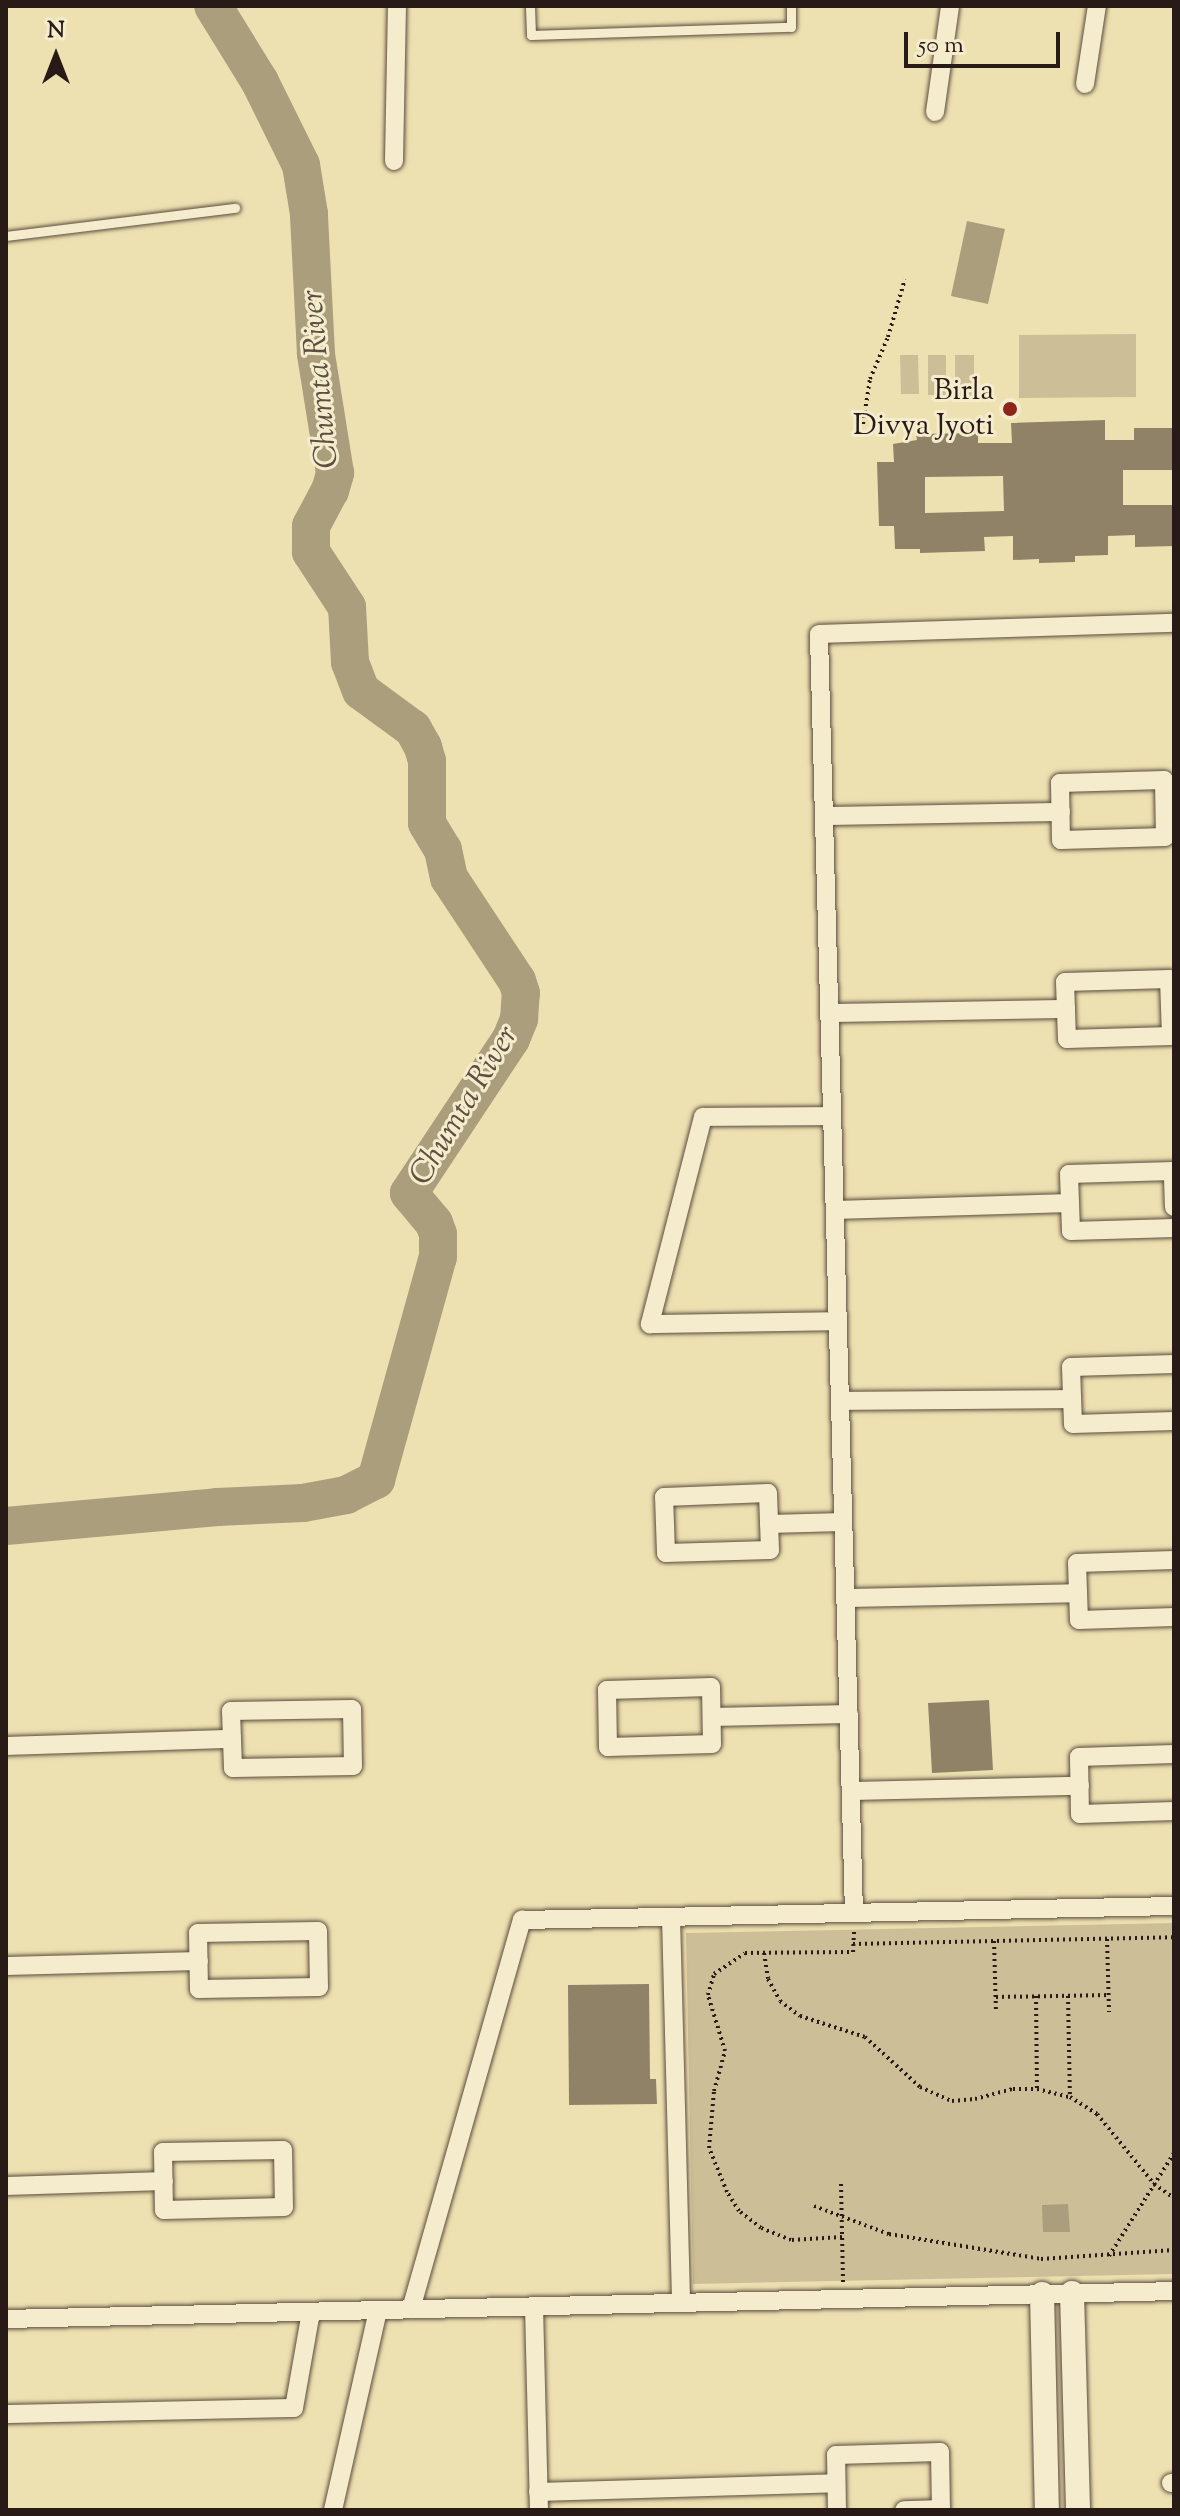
<!DOCTYPE html>
<style>
body{margin:0}
#map{position:relative;width:1180px;height:2516px;overflow:hidden;background:#eee1b1;font-family:"Sorts Mill Goudy",serif}
div>[style]{position:absolute}
.green>*{inset:0;background:#ccbf97}
.water>*{inset:0;background:#ab9e7d}
.river>*{height:38px;margin:-19px;padding:0 19px;transform-origin:19px;border-radius:19px;background:#ab9e7d}
.building>*{inset:0;background:#8f8267}
.path>*{height:4px;margin-top:-2px;transform-origin:0;background:repeating-linear-gradient(90deg,#281b17 0 2px,transparent 0 6px)}
.roads{filter:drop-shadow(0 0 2px #5a4c3e) drop-shadow(0 0 2px #5a4c3e)}
.service>*{height:9px;margin:-4.5px;padding:0 4.5px;transform-origin:4.5px;border-radius:4.5px;background:#f4eccc}
.minor>*{height:18px;margin:-9px;padding:0 9px;transform-origin:9px;border-radius:9px;background:#f4eccc}
.tertiary>*{height:24px;margin:-12px;padding:0 12px;transform-origin:12px;border-radius:12px;background:#f4eccc}
.dots>*{width:22px;height:22px;translate:-50% -50%;box-sizing:border-box;border:4px solid #f4eccc;border-radius:50%}
span{translate:-50% -50%;white-space:nowrap;text-align:center;line-height:1.15;-webkit-text-stroke:6px #f4eccc;paint-order:stroke}
.poi-label{font-size:30px;color:#281b17}
.right{translate:-100% -50%;text-align:right}
.water-label{font-size:32px;color:#5c4f40;font-style:italic}
.frame{position:absolute;inset:0;border:8px solid #281b17;pointer-events:none}
.north{position:absolute;left:16px;top:16px;width:80px;height:80px;-webkit-text-stroke:6px #f4eccc;paint-order:stroke;rotate:0deg;font-size:22px;font-weight:700;line-height:32px;text-align:center;color:#281b17}
.north::after{content:'';display:block;margin:auto;width:28px;height:36px;background:#281b17;clip-path:polygon(50% 0,100% 100%,50% 72%,0 100%)}
.scale{position:absolute;left:904px;top:32px;width:156px;height:36px;box-sizing:border-box;border:4px solid #281b17;border-top:0;padding-left:10px;font-size:24px;line-height:28px;white-space:nowrap;color:#281b17;-webkit-text-stroke:6px #f4eccc;paint-order:stroke}
</style>
<div id="map">
<div class="green">
<div style="clip-path:polygon(1136px 334px,1136px 397px,1019px 398px,1019px 335px)"></div>
<div style="clip-path:polygon(900px 355px,918px 355px,919px 394px,901px 394px)"></div>
<div style="clip-path:polygon(928px 355px,946px 355px,946px 395px,928px 395px)"></div>
<div style="clip-path:polygon(955px 355px,974px 355px,974px 396px,955px 396px)"></div>
<div style="clip-path:polygon(1174px 1923px,1174px 2274px,693px 2284px,686px 1933px)"></div>
</div>
<div class="water">
<div style="clip-path:polygon(967px 221px,1005px 229px,988px 304px,951px 296px)"></div>
<div style="clip-path:polygon(1068px 2204px,1070px 2232px,1043px 2232px,1042px 2205px)"></div>
</div>
<div class="river">
<div style="left:6px;top:1526px;width:212px;rotate:-5.1deg"></div>
<div style="left:217px;top:1507px;width:86px;rotate:-2.7deg"></div>
<div style="left:303px;top:1503px;width:44px;rotate:-10.5deg"></div>
<div style="left:346px;top:1495px;width:34px;rotate:-27deg"></div>
<div style="left:376px;top:1480px;width:231px;rotate:-74.5deg"></div>
<div style="left:438px;top:1257px;width:23px;rotate:-90deg"></div>
<div style="left:438px;top:1234px;width:12px;rotate:-110deg"></div>
<div style="left:434px;top:1223px;width:39px;rotate:-130deg"></div>
<div style="left:409px;top:1193px;width:185px;rotate:-56.5deg"></div>
<div style="left:511px;top:1039px;width:22px;rotate:-68deg"></div>
<div style="left:519px;top:1019px;width:26px;rotate:-86deg"></div>
<div style="left:521px;top:993px;width:13px;rotate:-108deg"></div>
<div style="left:517px;top:981px;width:123px;rotate:-123.4deg"></div>
<div style="left:449px;top:878px;width:29px;rotate:-102deg"></div>
<div style="left:443px;top:850px;width:31px;rotate:-121deg"></div>
<div style="left:427px;top:823px;width:62px;rotate:-90deg"></div>
<div style="left:427px;top:761px;width:15px;rotate:-106deg"></div>
<div style="left:423px;top:747px;width:21px;rotate:-119deg"></div>
<div style="left:413px;top:729px;width:64px;rotate:-143.8deg"></div>
<div style="left:361px;top:691px;width:31px;rotate:-111deg"></div>
<div style="left:350px;top:662px;width:55px;rotate:-93.1deg"></div>
<div style="left:347px;top:607px;width:66px;rotate:-123.2deg"></div>
<div style="left:311px;top:552px;width:26px;rotate:-90deg"></div>
<div style="left:311px;top:526px;width:40px;rotate:-62deg"></div>
<div style="left:330px;top:491px;width:19px;rotate:-74deg"></div>
<div style="left:335px;top:473px;width:121px;rotate:-99.1deg"></div>
<div style="left:316px;top:354px;width:140px;rotate:-92.9deg"></div>
<div style="left:309px;top:214px;width:50px;rotate:-99.3deg"></div>
<div style="left:301px;top:165px;width:93px;rotate:-116.3deg"></div>
<div style="left:260px;top:82px;width:89px;rotate:-121.7deg"></div>
</div>
<div class="building">
<div style="clip-path:polygon(evenodd,1105px 420px,1105px 440px,1134px 440px,1134px 428px,1174px 428px,1174px 470px,1123px 470px,1123px 505px,1174px 505px,1174px 546px,1135px 547px,1135px 535px,1108px 536px,1108px 555px,1075px 556px,1075px 562px,1039px 563px,1039px 559px,1013px 560px,1013px 536px,984px 537px,985px 551px,920px 553px,920px 549px,895px 549px,894px 526px,879px 526px,877px 462px,894px 462px,893px 444px,917px 440px,916px 434px,978px 433px,978px 443px,1012px 443px,1011px 423px,1105px 420px,1003px 476px,1004px 511px,925px 513px,925px 477px,1003px 476px)"></div>
<div style="clip-path:polygon(989px 1700px,993px 1770px,932px 1773px,928px 1703px)"></div>
<div style="clip-path:polygon(649px 1984px,650px 2079px,656px 2079px,657px 2104px,569px 2105px,568px 1985px)"></div>
</div>
<div class="path">
<div style="left:863px;top:424px;width:46px;rotate:-81.2deg"></div>
<div style="left:870px;top:379px;width:46px;rotate:-66.8deg"></div>
<div style="left:888px;top:337px;width:60px;rotate:-73.7deg"></div>
<div style="left:1107px;top:1939px;width:73px;rotate:88.4deg"></div>
<div style="left:994px;top:1941px;width:71px;rotate:88.4deg"></div>
<div style="left:853px;top:1944px;width:321px;rotate:-1.2deg"></div>
<div style="left:764px;top:1953px;width:26px;rotate:81deg"></div>
<div style="left:768px;top:1979px;width:25px;rotate:61deg"></div>
<div style="left:780px;top:2001px;width:25px;rotate:37deg"></div>
<div style="left:800px;top:2016px;width:68px;rotate:17.9deg"></div>
<div style="left:865px;top:2037px;width:74px;rotate:42.3deg"></div>
<div style="left:920px;top:2087px;width:35px;rotate:24deg"></div>
<div style="left:952px;top:2101px;width:23px;rotate:-5deg"></div>
<div style="left:975px;top:2099px;width:39px;rotate:-15deg"></div>
<div style="left:1013px;top:2089px;width:24px"></div>
<div style="left:1037px;top:2089px;width:34px;rotate:14deg"></div>
<div style="left:1070px;top:2097px;width:32px;rotate:32deg"></div>
<div style="left:1097px;top:2114px;width:90px;rotate:50.8deg"></div>
<div style="left:1154px;top:2184px;width:24px;rotate:35deg"></div>
<div style="left:1036px;top:1996px;width:93px;rotate:89.4deg"></div>
<div style="left:1068px;top:1996px;width:101px;rotate:88.9deg"></div>
<div style="left:996px;top:1997px;width:113px;rotate:-1deg"></div>
<div style="left:841px;top:2184px;width:98px;rotate:88.8deg"></div>
<div style="left:814px;top:2206px;width:80px;rotate:20.5deg"></div>
<div style="left:889px;top:2234px;width:154px;rotate:9.3deg"></div>
<div style="left:1041px;top:2259px;width:133px;rotate:-3.9deg"></div>
<div style="left:842px;top:2237px;width:51px;rotate:176.6deg"></div>
<div style="left:791px;top:2240px;width:32px;rotate:-158deg"></div>
<div style="left:761px;top:2228px;width:28px;rotate:-142deg"></div>
<div style="left:739px;top:2211px;width:22px;rotate:-122deg"></div>
<div style="left:727px;top:2192px;width:48px;rotate:-112.2deg"></div>
<div style="left:709px;top:2148px;width:57px;rotate:-85deg"></div>
<div style="left:714px;top:2091px;width:41px;rotate:-74.6deg"></div>
<div style="left:725px;top:2051px;width:59px;rotate:-106.9deg"></div>
<div style="left:708px;top:1995px;width:22px;rotate:-74deg"></div>
<div style="left:714px;top:1974px;width:37px;rotate:-34deg"></div>
<div style="left:745px;top:1953px;width:108px;rotate:-0.5deg"></div>
<div style="left:853px;top:1952px;width:22px;rotate:-87deg"></div>
<div style="left:1109px;top:2256px;width:122px;rotate:-57.7deg"></div>
</div>
<div class="roads">
<div class="service">
<div style="left:530px;top:6px;width:29px;rotate:88deg"></div>
<div style="left:531px;top:35px;width:260px;rotate:-1.8deg"></div>
<div style="left:791px;top:27px;width:21px;rotate:-90deg"></div>
<div style="left:6px;top:236px;width:231px;rotate:-7deg"></div>
</div>
<div class="minor">
<div style="left:1085px;top:84px;width:79px;rotate:-81.3deg"></div>
<div style="left:935px;top:112px;width:107px;rotate:-81.9deg"></div>
<div style="left:394px;top:161px;width:155px;rotate:-88.9deg"></div>
<div style="left:1164px;top:780px;width:57px;rotate:89deg"></div>
<div style="left:1165px;top:837px;width:104px;rotate:178.3deg"></div>
<div style="left:1061px;top:840px;width:57px;rotate:-91deg"></div>
<div style="left:1060px;top:783px;width:104px;rotate:-1.7deg"></div>
<div style="left:824px;top:816px;width:237px;rotate:-1deg"></div>
<div style="left:1169px;top:979px;width:57px;rotate:88deg"></div>
<div style="left:1171px;top:1036px;width:104px;rotate:178.3deg"></div>
<div style="left:1067px;top:1039px;width:57px;rotate:-92deg"></div>
<div style="left:1065px;top:982px;width:104px;rotate:-1.7deg"></div>
<div style="left:829px;top:1013px;width:237px;rotate:-1deg"></div>
<div style="left:832px;top:1116px;width:129px;rotate:179.6deg"></div>
<div style="left:703px;top:1117px;width:214px;rotate:104.4deg"></div>
<div style="left:650px;top:1324px;width:188px;rotate:-0.9deg"></div>
<div style="left:1174px;top:1207px;width:36px;rotate:-92deg"></div>
<div style="left:1173px;top:1171px;width:104px;rotate:178.3deg"></div>
<div style="left:1069px;top:1174px;width:57px;rotate:88deg"></div>
<div style="left:1071px;top:1231px;width:103px;rotate:-1.7deg"></div>
<div style="left:835px;top:1210px;width:235px;rotate:-1.7deg"></div>
<div style="left:1174px;top:1364px;width:103px;rotate:178.3deg"></div>
<div style="left:1071px;top:1367px;width:57px;rotate:88deg"></div>
<div style="left:1073px;top:1424px;width:101px;rotate:-1.7deg"></div>
<div style="left:840px;top:1401px;width:232px;rotate:-0.5deg"></div>
<div style="left:768px;top:1493px;width:57px;rotate:88deg"></div>
<div style="left:770px;top:1550px;width:104px;rotate:178.3deg"></div>
<div style="left:666px;top:1553px;width:56px;rotate:-92deg"></div>
<div style="left:664px;top:1497px;width:104px;rotate:-2.2deg"></div>
<div style="left:769px;top:1524px;width:74px;rotate:-1.5deg"></div>
<div style="left:1174px;top:1560px;width:97px;rotate:178.2deg"></div>
<div style="left:1077px;top:1563px;width:57px;rotate:88deg"></div>
<div style="left:1079px;top:1620px;width:95px;rotate:-1.8deg"></div>
<div style="left:846px;top:1598px;width:232px;rotate:-1.2deg"></div>
<div style="left:711px;top:1687px;width:57px;rotate:89deg"></div>
<div style="left:712px;top:1744px;width:104px;rotate:178.3deg"></div>
<div style="left:608px;top:1747px;width:57px;rotate:-91deg"></div>
<div style="left:607px;top:1690px;width:104px;rotate:-1.7deg"></div>
<div style="left:352px;top:1709px;width:57px;rotate:89deg"></div>
<div style="left:353px;top:1766px;width:120px;rotate:179deg"></div>
<div style="left:233px;top:1768px;width:57px;rotate:-92deg"></div>
<div style="left:231px;top:1711px;width:121px;rotate:-0.9deg"></div>
<div style="left:712px;top:1717px;width:137px;rotate:-1.3deg"></div>
<div style="left:6px;top:1746px;width:226px;rotate:-1.8deg"></div>
<div style="left:1174px;top:1754px;width:95px;rotate:178.2deg"></div>
<div style="left:1079px;top:1757px;width:57px;rotate:89deg"></div>
<div style="left:1080px;top:1814px;width:94px;rotate:-1.8deg"></div>
<div style="left:851px;top:1791px;width:229px;rotate:-1.3deg"></div>
<div style="left:854px;top:1913px;width:1279px;rotate:-91.57deg"></div>
<div style="left:819px;top:634px;width:355px;rotate:-1.8deg"></div>
<div style="left:671px;top:1917px;width:386px;rotate:88.5deg"></div>
<div style="left:318px;top:1931px;width:56px;rotate:89deg"></div>
<div style="left:319px;top:1987px;width:120px;rotate:179deg"></div>
<div style="left:199px;top:1989px;width:56px;rotate:-91deg"></div>
<div style="left:198px;top:1933px;width:120px;rotate:-1deg"></div>
<div style="left:6px;top:1966px;width:193px;rotate:-1.5deg"></div>
<div style="left:283px;top:2150px;width:57px;rotate:89deg"></div>
<div style="left:284px;top:2207px;width:120px;rotate:178.6deg"></div>
<div style="left:164px;top:2210px;width:58px;rotate:-91deg"></div>
<div style="left:163px;top:2152px;width:120px;rotate:-1deg"></div>
<div style="left:6px;top:2186px;width:158px;rotate:-1.8deg"></div>
<div style="left:534px;top:2306px;width:204px;rotate:88.6deg"></div>
<div style="left:411px;top:2309px;width:405px;rotate:-74.1deg"></div>
<div style="left:522px;top:1920px;width:652px;rotate:-1.23deg"></div>
<div style="left:6px;top:2319px;width:1168px;rotate:-1.37deg"></div>
<div style="left:6px;top:2414px;width:288px;rotate:-1.2deg"></div>
<div style="left:294px;top:2408px;width:97px;rotate:-80deg"></div>
<div style="left:1171px;top:2483px;width:3px"></div>
<div style="left:538px;top:2492px;width:298px;rotate:-1.7deg"></div>
<div style="left:333px;top:2510px;width:205px;rotate:-77.3deg"></div>
<div style="left:837px;top:2510px;width:55px;rotate:-91deg"></div>
<div style="left:836px;top:2455px;width:104px;rotate:-1.7deg"></div>
<div style="left:940px;top:2452px;width:57px;rotate:89deg"></div>
<div style="left:941px;top:2509px;width:37px;rotate:178deg"></div>
</div>
<div class="tertiary">
<div style="left:1072px;top:2293px;width:217px;rotate:88.4deg"></div>
<div style="left:1042px;top:2294px;width:216px;rotate:88.7deg"></div>
</div>
</div>
<div class="dots">
<div style="left:1010px;top:409px;background:#8f2418"></div>
</div>
<div class="poi-label">
<span class="right" style="left:994px;top:409px">Birla<br>Divya Jyoti</span>
</div>
<div class="water-label">
<span style="left:321px;top:379px;rotate:-95deg">Chumta River</span>
<span style="left:465px;top:1106px;rotate:-59deg">Chumta River</span>
</div>
<div class="frame"></div>
<div class="north">N</div>
<div class="scale">50 m</div>
</div>
